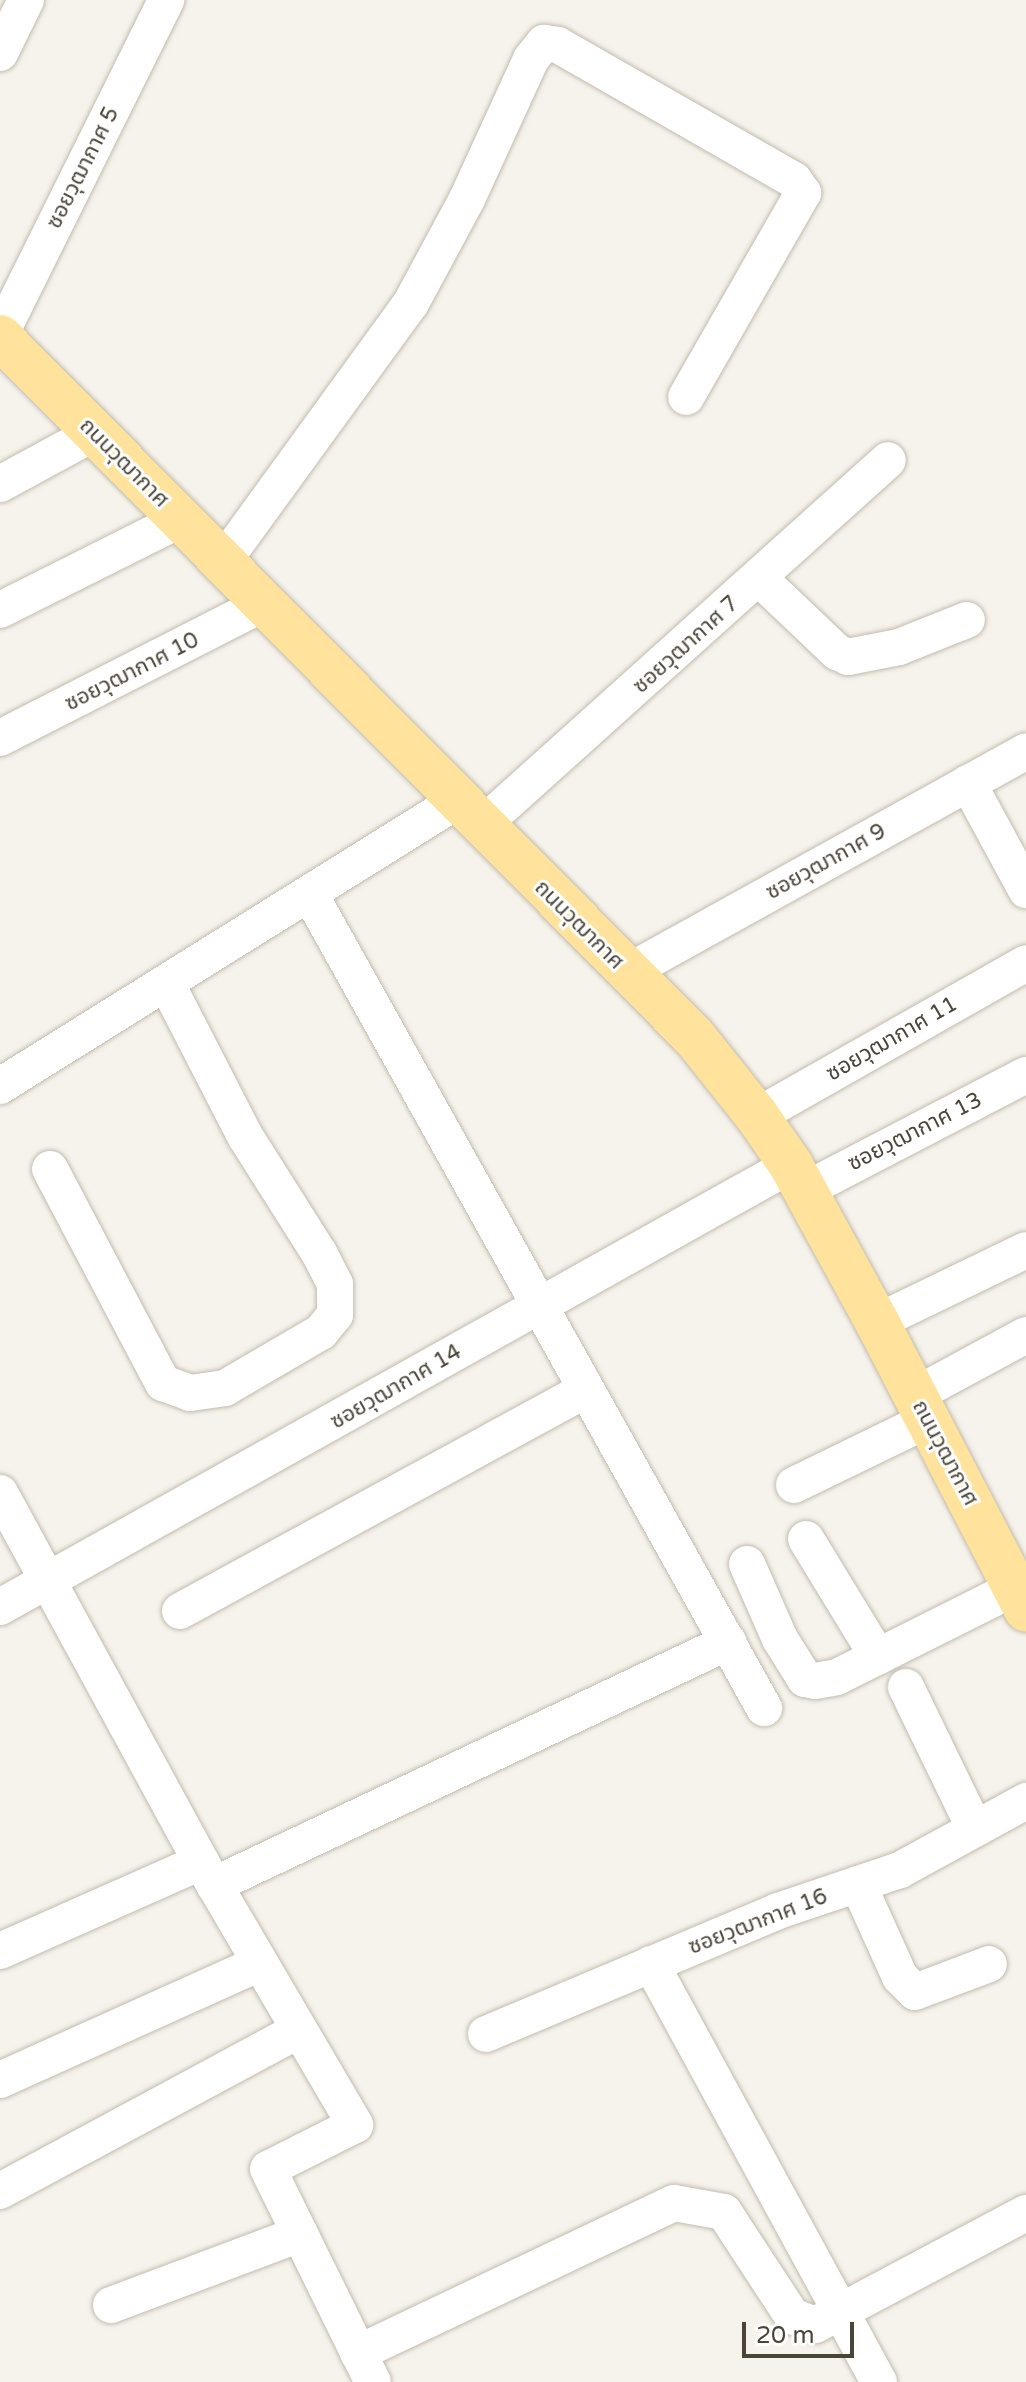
<!DOCTYPE html>
<meta charset="utf-8">
<style>
body{margin:0}
#map{position:relative;width:1026px;height:2382px;overflow:hidden;background:#f6f3ec;font-family:"Varela Round","Noto Sans Thai",sans-serif}
div>[style]{position:absolute}
.roads{filter:drop-shadow(0 0 2px #c2bbae) drop-shadow(0 0 2px #c2bbae)}
.minor>*{height:36px;margin:-18px;padding:0 18px;transform-origin:18px;border-radius:18px;background:#fff}
.major>*{height:44px;margin:-22px;padding:0 22px;transform-origin:22px;border-radius:22px;background:#ffe39c}
span{translate:-50% -50%;white-space:nowrap;text-align:center;line-height:1.15;-webkit-text-stroke:6px #fff;paint-order:stroke}
.street-label{font-size:22px;color:#4b4439}
.scale{position:absolute;left:742px;top:2322px;width:112px;height:36px;box-sizing:border-box;border:4px solid #4b4439;border-top:0;padding-left:10px;font-size:24px;line-height:28px;white-space:nowrap;color:#4b4439;-webkit-text-stroke:6px #fff;paint-order:stroke}
</style>
<div id="map">
<div class="roads">
<div class="minor">
<div style="left:0;top:53px;width:59px;rotate:-63.9deg"></div>
<div style="left:0;top:335px;width:374px;rotate:-63.6deg"></div>
<div style="left:0;top:484px;width:107px;rotate:-28.5deg"></div>
<div style="left:222px;top:563px;width:321px;rotate:-54deg"></div>
<div style="left:411px;top:303px;width:118px;rotate:-61.7deg"></div>
<div style="left:467px;top:199px;width:154px;rotate:-65.4deg"></div>
<div style="left:531px;top:59px;width:21px;rotate:-51deg"></div>
<div style="left:544px;top:43px;width:14px;rotate:8deg"></div>
<div style="left:558px;top:45px;width:272px;rotate:29.8deg"></div>
<div style="left:794px;top:180px;width:16px;rotate:55deg"></div>
<div style="left:803px;top:193px;width:235px;rotate:119.8deg"></div>
<div style="left:760px;top:579px;width:106px;rotate:43.5deg"></div>
<div style="left:837px;top:652px;width:12px;rotate:24deg"></div>
<div style="left:848px;top:657px;width:52px;rotate:-11.1deg"></div>
<div style="left:899px;top:647px;width:73px;rotate:-21.7deg"></div>
<div style="left:0;top:610px;width:201px;rotate:-26.6deg"></div>
<div style="left:0;top:738px;width:295px;rotate:-27deg"></div>
<div style="left:968px;top:783px;width:122px;rotate:61.5deg"></div>
<div style="left:481px;top:826px;width:547px;rotate:-41.96deg"></div>
<div style="left:311px;top:896px;width:930px;rotate:60.84deg"></div>
<div style="left:626px;top:973px;width:457px;rotate:-29deg"></div>
<div style="left:0;top:1086px;width:539px;rotate:-31.95deg"></div>
<div style="left:757px;top:1116px;width:309px;rotate:-29.6deg"></div>
<div style="left:50px;top:1169px;width:242px;rotate:62.2deg"></div>
<div style="left:163px;top:1383px;width:29px;rotate:20deg"></div>
<div style="left:190px;top:1393px;width:35px;rotate:-8deg"></div>
<div style="left:225px;top:1388px;width:111px;rotate:-30.3deg"></div>
<div style="left:321px;top:1332px;width:22px;rotate:-51deg"></div>
<div style="left:335px;top:1315px;width:31px;rotate:-90deg"></div>
<div style="left:335px;top:1284px;width:35px;rotate:-117deg"></div>
<div style="left:319px;top:1253px;width:138px;rotate:-122.3deg"></div>
<div style="left:245px;top:1136px;width:171px;rotate:-117.2deg"></div>
<div style="left:805px;top:1190px;width:249px;rotate:-27.5deg"></div>
<div style="left:877px;top:1322px;width:165px;rotate:-25.8deg"></div>
<div style="left:915px;top:1395px;width:126px;rotate:-28.4deg"></div>
<div style="left:794px;top:1485px;width:149px;rotate:-25.9deg"></div>
<div style="left:0;top:1493px;width:420px;rotate:61.4deg"></div>
<div style="left:201px;top:1862px;width:305px;rotate:59.6deg"></div>
<div style="left:355px;top:2125px;width:97px;rotate:153.2deg"></div>
<div style="left:268px;top:2169px;width:237px;rotate:63.8deg"></div>
<div style="left:806px;top:1539px;width:138px;rotate:58.6deg"></div>
<div style="left:747px;top:1564px;width:82px;rotate:66.3deg"></div>
<div style="left:780px;top:1639px;width:47px;rotate:58deg"></div>
<div style="left:805px;top:1679px;width:10px;rotate:11deg"></div>
<div style="left:815px;top:1681px;width:22px;rotate:-10deg"></div>
<div style="left:837px;top:1677px;width:199px;rotate:-26.6deg"></div>
<div style="left:0;top:1607px;width:906px;rotate:-29.2deg"></div>
<div style="left:180px;top:1611px;width:462px;rotate:-28.6deg"></div>
<div style="left:906px;top:1687px;width:156px;rotate:64.1deg"></div>
<div style="left:858px;top:1884px;width:102px;rotate:65.7deg"></div>
<div style="left:900px;top:1977px;width:21px;rotate:45deg"></div>
<div style="left:915px;top:1992px;width:79px;rotate:-20.7deg"></div>
<div style="left:214px;top:1885px;width:569px;rotate:-25.3deg"></div>
<div style="left:0;top:1951px;width:220px;rotate:-23.9deg"></div>
<div style="left:651px;top:1964px;width:476px;rotate:61.4deg"></div>
<div style="left:486px;top:2034px;width:317px;rotate:-22.8deg"></div>
<div style="left:778px;top:1911px;width:129px;rotate:-18.6deg"></div>
<div style="left:900px;top:1870px;width:144px;rotate:-28.7deg"></div>
<div style="left:0;top:2080px;width:285px;rotate:-24.2deg"></div>
<div style="left:0;top:2191px;width:340px;rotate:-28.3deg"></div>
<div style="left:111px;top:2305px;width:202px;rotate:-20.6deg"></div>
<div style="left:358px;top:2353px;width:350px;rotate:-25.4deg"></div>
<div style="left:674px;top:2203px;width:51px;rotate:10.2deg"></div>
<div style="left:724px;top:2212px;width:124px;rotate:56.8deg"></div>
<div style="left:792px;top:2316px;width:25px;rotate:21deg"></div>
<div style="left:815px;top:2325px;width:239px;rotate:-28deg"></div>
</div>
<div class="major">
<div style="left:0;top:337px;width:987px;rotate:45.25deg"></div>
<div style="left:695px;top:1038px;width:100px;rotate:51.5deg"></div>
<div style="left:757px;top:1116px;width:60px;rotate:55.2deg"></div>
<div style="left:791px;top:1165px;width:179px;rotate:61.3deg"></div>
<div style="left:877px;top:1322px;width:324px;rotate:62.6deg"></div>
</div>
</div>
<div class="street-label">
<span style="left:83px;top:168px;rotate:-63deg">ซอยวุฒากาศ 5</span>
<span style="left:124px;top:463px;rotate:45deg">ถนนวุฒากาศ</span>
<span style="left:686px;top:645px;rotate:-42deg">ซอยวุฒากาศ 7</span>
<span style="left:132px;top:672px;rotate:-27deg">ซอยวุฒากาศ 10</span>
<span style="left:826px;top:862px;rotate:-29deg">ซอยวุฒากาศ 9</span>
<span style="left:579px;top:925px;rotate:45deg">ถนนวุฒากาศ</span>
<span style="left:892px;top:1039px;rotate:-30deg">ซอยวุฒากาศ 11</span>
<span style="left:915px;top:1132px;rotate:-27deg">ซอยวุฒากาศ 13</span>
<span style="left:396px;top:1387px;rotate:-30deg">ซอยวุฒากาศ 14</span>
<span style="left:945px;top:1453px;rotate:62deg">ถนนวุฒากาศ</span>
<span style="left:758px;top:1922px;rotate:-21deg">ซอยวุฒากาศ 16</span>
</div>
<div class="scale">20 m</div>
</div>
